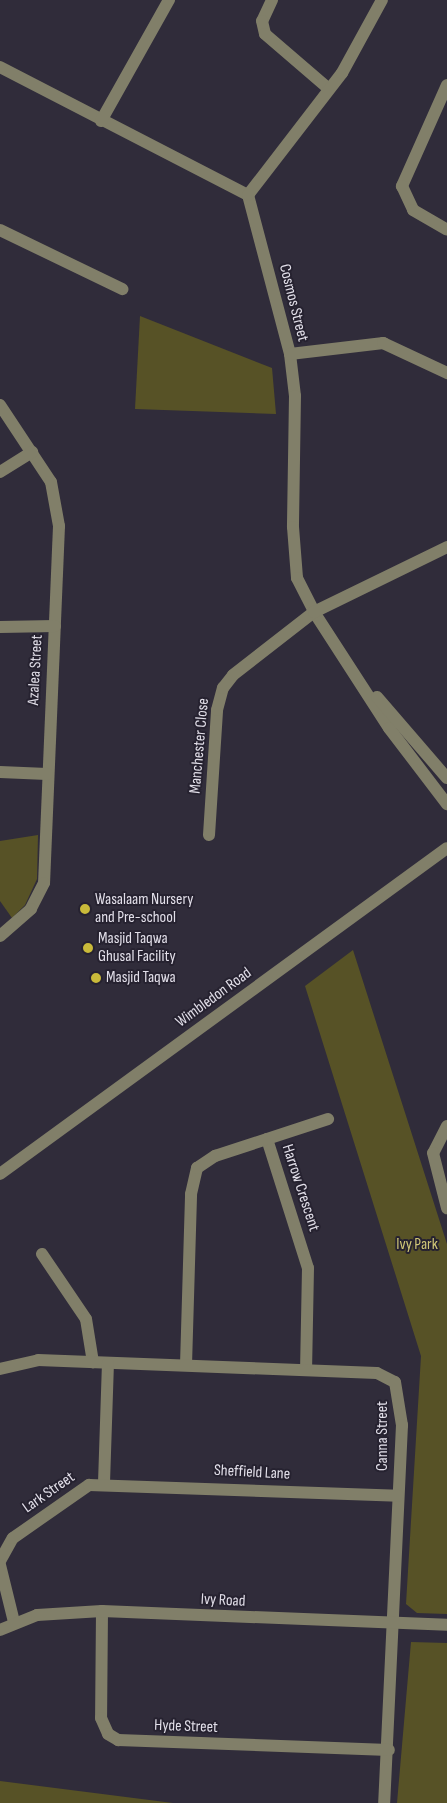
<!DOCTYPE html>
<style>
body{margin:0}
#map{position:relative;width:447px;height:1803px;overflow:hidden;background:#302c3a;font-family:"Sofia Sans Condensed",sans-serif}
div>[style]{position:absolute}
.green>*{inset:0;background:#575226}
.minor>*{height:12px;margin:-6px;padding:0 6px;transform-origin:6px;border-radius:6px;background:#817f69}
.dots>*{width:14px;height:14px;translate:-50% -50%;box-sizing:border-box;border:2px solid #262230;border-radius:50%}
span{translate:-50% -50%;white-space:nowrap;text-align:center;line-height:1.15;-webkit-text-stroke:4px #262230;paint-order:stroke}
.street-label{font-size:16px;color:#e2dfe9}
.poi-label{font-size:16px;color:#e2dfe9}
.left{translate:0 -50%;text-align:left}
.park-label{font-size:16px;color:#d1c777}
</style>
<div id="map">
<div class="green">
<div style="clip-path:polygon(140px 316px,272px 368px,276px 414px,135px 409px)"></div>
<div style="clip-path:polygon(38px 835px,37px 879px,25px 905px,12px 918px,0 901px,0 841px)"></div>
<div style="clip-path:polygon(353px 950px,447px 1244px,447px 1614px,417px 1613px,406px 1604px,421px 1356px,305px 986px)"></div>
<div style="clip-path:polygon(411px 1642px,447px 1643px,447px 1803px,397px 1803px)"></div>
<div style="clip-path:polygon(0 1781px,173px 1803px,0 1803px)"></div>
</div>
<div class="minor">
<div style="left:272px;top:0;width:23px;rotate:115deg"></div>
<div style="left:262px;top:21px;width:13px;rotate:77deg"></div>
<div style="left:265px;top:34px;width:84px;rotate:40.7deg"></div>
<div style="left:0;top:67px;width:279px;rotate:27.3deg"></div>
<div style="left:248px;top:195px;width:164px;rotate:75.2deg"></div>
<div style="left:290px;top:354px;width:42px;rotate:83.2deg"></div>
<div style="left:295px;top:396px;width:131px;rotate:90.9deg"></div>
<div style="left:293px;top:527px;width:51px;rotate:85.5deg"></div>
<div style="left:297px;top:578px;width:38px;rotate:63deg"></div>
<div style="left:314px;top:612px;width:138px;rotate:57.1deg"></div>
<div style="left:389px;top:728px;width:96px;rotate:52.7deg"></div>
<div style="left:447px;top:85px;width:111px;rotate:114deg"></div>
<div style="left:402px;top:186px;width:26px;rotate:65deg"></div>
<div style="left:413px;top:210px;width:39px;rotate:30deg"></div>
<div style="left:101px;top:121px;width:139px;rotate:-60.7deg"></div>
<div style="left:248px;top:195px;width:154px;rotate:-52.4deg"></div>
<div style="left:342px;top:73px;width:83px;rotate:-61.3deg"></div>
<div style="left:0;top:230px;width:136px;rotate:25.8deg"></div>
<div style="left:290px;top:354px;width:94px;rotate:-6.7deg"></div>
<div style="left:383px;top:343px;width:71px;rotate:25.1deg"></div>
<div style="left:0;top:405px;width:92px;rotate:56.5deg"></div>
<div style="left:51px;top:482px;width:45px;rotate:79.7deg"></div>
<div style="left:59px;top:526px;width:357px;rotate:92.4deg"></div>
<div style="left:44px;top:883px;width:29px;rotate:117deg"></div>
<div style="left:31px;top:909px;width:41px;rotate:138.9deg"></div>
<div style="left:0;top:472px;width:38px;rotate:-32deg"></div>
<div style="left:0;top:627px;width:55px;rotate:-1deg"></div>
<div style="left:377px;top:697px;width:107px;rotate:49.2deg"></div>
<div style="left:0;top:772px;width:47px;rotate:2.4deg"></div>
<div style="left:209px;top:835px;width:125px;rotate:-86.3deg"></div>
<div style="left:217px;top:710px;width:23px;rotate:-75deg"></div>
<div style="left:223px;top:688px;width:16px;rotate:-52deg"></div>
<div style="left:233px;top:675px;width:103px;rotate:-37.9deg"></div>
<div style="left:314px;top:612px;width:148px;rotate:-26deg"></div>
<div style="left:447px;top:1126px;width:30px;rotate:117deg"></div>
<div style="left:433px;top:1153px;width:57px;rotate:75.7deg"></div>
<div style="left:267px;top:1139px;width:135px;rotate:72.4deg"></div>
<div style="left:308px;top:1268px;width:102px;rotate:91.1deg"></div>
<div style="left:0;top:1174px;width:553px;rotate:-36.1deg"></div>
<div style="left:42px;top:1254px;width:78px;rotate:55.9deg"></div>
<div style="left:86px;top:1319px;width:44px;rotate:80.8deg"></div>
<div style="left:186px;top:1365px;width:171px;rotate:-88.3deg"></div>
<div style="left:191px;top:1194px;width:27px;rotate:-77deg"></div>
<div style="left:197px;top:1168px;width:22px;rotate:-34deg"></div>
<div style="left:215px;top:1156px;width:119px;rotate:-18.1deg"></div>
<div style="left:0;top:1369px;width:39px;rotate:-13deg"></div>
<div style="left:38px;top:1360px;width:339px;rotate:2.2deg"></div>
<div style="left:377px;top:1373px;width:20px;rotate:27deg"></div>
<div style="left:395px;top:1382px;width:44px;rotate:80.8deg"></div>
<div style="left:402px;top:1425px;width:378px;rotate:92.7deg"></div>
<div style="left:104px;top:1483px;width:120px;rotate:-88.1deg"></div>
<div style="left:0;top:1561px;width:26px;rotate:-61deg"></div>
<div style="left:13px;top:1538px;width:93px;rotate:-34.9deg"></div>
<div style="left:89px;top:1485px;width:309px;rotate:2deg"></div>
<div style="left:0;top:1565px;width:59px;rotate:76.2deg"></div>
<div style="left:102px;top:1611px;width:107px;rotate:90.5deg"></div>
<div style="left:101px;top:1718px;width:17px;rotate:66deg"></div>
<div style="left:108px;top:1734px;width:12px;rotate:31deg"></div>
<div style="left:118px;top:1740px;width:271px;rotate:2.1deg"></div>
<div style="left:0;top:1630px;width:40px;rotate:-22deg"></div>
<div style="left:37px;top:1615px;width:65px;rotate:-3.5deg"></div>
<div style="left:102px;top:1611px;width:345px;rotate:2.3deg"></div>
</div>
<div class="dots">
<div style="left:85px;top:909px;background:#c9ba3a"></div>
<div style="left:88px;top:948px;background:#c9ba3a"></div>
<div style="left:96px;top:978px;background:#c9ba3a"></div>
</div>
<div class="street-label">
<span style="left:293px;top:303px;rotate:76deg">Cosmos Street</span>
<span style="left:36px;top:670px;rotate:-87deg">Azalea Street</span>
<span style="left:200px;top:746px;rotate:-85deg">Manchester Close</span>
<span style="left:214px;top:998px;rotate:-36deg">Wimbledon Road</span>
<span style="left:300px;top:1188px;rotate:72deg">Harrow Crescent</span>
<span style="left:383px;top:1436px;rotate:-90deg">Canna Street</span>
<span style="left:252px;top:1473px;rotate:3deg">Sheffield Lane</span>
<span style="left:49px;top:1493px;rotate:-35deg">Lark Street</span>
<span style="left:223px;top:1601px;rotate:3deg">Ivy Road</span>
<span style="left:186px;top:1727px;rotate:2deg">Hyde Street</span>
</div>
<div class="poi-label">
<span class="left" style="left:95px;top:909px">Wasalaam Nursery<br>and Pre-school</span>
<span class="left" style="left:98px;top:948px">Masjid Taqwa<br>Ghusal Facility</span>
<span class="left" style="left:106px;top:978px">Masjid Taqwa</span>
</div>
<div class="park-label">
<span style="left:417px;top:1245px">Ivy Park</span>
</div>
</div>
